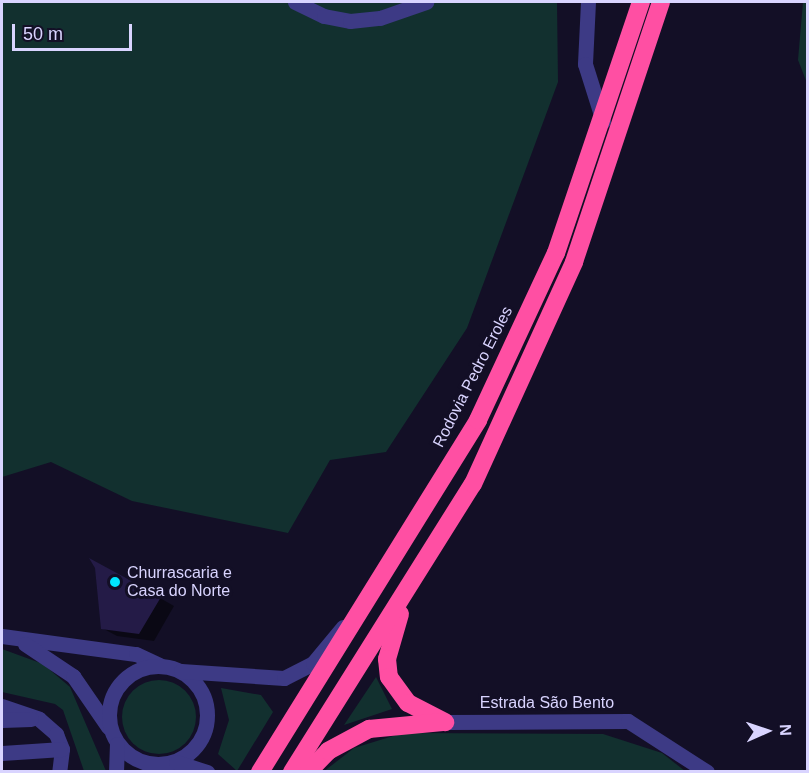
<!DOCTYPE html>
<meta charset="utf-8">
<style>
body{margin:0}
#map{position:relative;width:809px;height:773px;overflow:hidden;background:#130f26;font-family:Arial,sans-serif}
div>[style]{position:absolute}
.green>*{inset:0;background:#12302f}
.round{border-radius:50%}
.shadow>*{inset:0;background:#0007}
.building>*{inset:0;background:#241b47}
.minor>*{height:15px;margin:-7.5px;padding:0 7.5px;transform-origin:7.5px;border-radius:7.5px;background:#3d3a85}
.minor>.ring{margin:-7.5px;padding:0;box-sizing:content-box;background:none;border:15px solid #3d3a85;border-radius:50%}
.highway>*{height:18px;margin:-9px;padding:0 9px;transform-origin:9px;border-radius:9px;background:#ff4fa3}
.dots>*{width:16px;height:16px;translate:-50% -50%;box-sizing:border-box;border:3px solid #130f26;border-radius:50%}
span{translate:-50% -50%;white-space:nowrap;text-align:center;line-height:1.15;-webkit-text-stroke:6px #130f26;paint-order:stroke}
.street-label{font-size:16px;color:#d9d4ff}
.poi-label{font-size:16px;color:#d9d4ff}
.left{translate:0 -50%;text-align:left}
.frame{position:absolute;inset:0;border:3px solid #d9d4ff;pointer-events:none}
.north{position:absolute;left:737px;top:701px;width:60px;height:60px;-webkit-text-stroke:4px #130f26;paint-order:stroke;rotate:87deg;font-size:16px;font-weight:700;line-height:24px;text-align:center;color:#d9d4ff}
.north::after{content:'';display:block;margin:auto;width:21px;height:27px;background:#d9d4ff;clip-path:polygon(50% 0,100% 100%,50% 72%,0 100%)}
.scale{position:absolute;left:12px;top:24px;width:120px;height:27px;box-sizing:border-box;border:3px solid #d9d4ff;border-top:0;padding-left:8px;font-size:18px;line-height:21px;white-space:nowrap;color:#d9d4ff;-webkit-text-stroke:4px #130f26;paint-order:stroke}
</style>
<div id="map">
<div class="green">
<div style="clip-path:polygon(2px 2px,557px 2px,558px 82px,467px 328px,386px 452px,330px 460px,288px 533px,132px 501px,51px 462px,2px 477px)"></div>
<div style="clip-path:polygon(803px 2px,807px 2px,807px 83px,798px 60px)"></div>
<div style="clip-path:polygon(2px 649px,43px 664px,70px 687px,106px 771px,84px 771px,63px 710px,55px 704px,2px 692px)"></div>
<div style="clip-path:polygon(376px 677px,392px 709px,344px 725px)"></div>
<div class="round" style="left:122px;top:680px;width:74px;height:74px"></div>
<div style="clip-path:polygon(221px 688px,261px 695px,273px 712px,237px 771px,218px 754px,229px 720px)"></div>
<div style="clip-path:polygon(403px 733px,603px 734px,662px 753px,685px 771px,323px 772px,354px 748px)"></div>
</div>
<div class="shadow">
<div style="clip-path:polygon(160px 598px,174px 606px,154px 641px,117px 636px,102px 628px)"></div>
</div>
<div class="building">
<div style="clip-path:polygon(89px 558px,161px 597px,139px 634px,101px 629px,95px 568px)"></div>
</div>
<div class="minor">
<div style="left:295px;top:2px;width:32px;rotate:26deg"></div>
<div style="left:324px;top:16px;width:26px;rotate:11deg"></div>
<div style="left:350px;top:21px;width:30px;rotate:-6deg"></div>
<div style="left:380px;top:18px;width:49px;rotate:-19.2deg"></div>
<div style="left:588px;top:2px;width:62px;rotate:92.8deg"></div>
<div style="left:585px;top:64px;width:60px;rotate:72.5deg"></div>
<div style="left:2px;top:636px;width:135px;rotate:7.7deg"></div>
<div style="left:136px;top:654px;width:26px;rotate:25deg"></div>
<div style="left:25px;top:644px;width:58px;rotate:33.7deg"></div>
<div style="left:73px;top:676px;width:62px;rotate:55.5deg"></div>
<div class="ring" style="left:109px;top:666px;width:83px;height:83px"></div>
<div style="left:181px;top:671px;width:103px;rotate:3.9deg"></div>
<div style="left:284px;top:678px;width:33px;rotate:-27deg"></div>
<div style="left:313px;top:663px;width:47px;rotate:-50.2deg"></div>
<div style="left:2px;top:706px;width:39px;rotate:19deg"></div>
<div style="left:39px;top:719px;width:23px;rotate:41deg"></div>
<div style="left:56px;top:734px;width:16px;rotate:68deg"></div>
<div style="left:62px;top:749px;width:23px;rotate:97deg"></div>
<div style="left:2px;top:720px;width:29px;rotate:-2deg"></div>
<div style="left:445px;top:722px;width:183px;rotate:-0.3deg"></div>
<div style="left:628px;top:721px;width:94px;rotate:32.8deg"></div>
<div style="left:2px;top:753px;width:60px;rotate:-3.8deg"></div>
<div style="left:176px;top:762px;width:33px;rotate:18deg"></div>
<div style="left:116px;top:772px;width:28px;rotate:-88deg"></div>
</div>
<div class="highway">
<div style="left:400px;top:614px;width:47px;rotate:106.1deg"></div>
<div style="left:387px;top:659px;width:18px;rotate:84deg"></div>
<div style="left:389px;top:677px;width:32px;rotate:54deg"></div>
<div style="left:408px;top:703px;width:42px;rotate:27.2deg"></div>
<div style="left:260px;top:772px;width:414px;rotate:-58.2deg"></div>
<div style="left:478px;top:420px;width:184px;rotate:-65deg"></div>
<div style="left:556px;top:253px;width:265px;rotate:-71.3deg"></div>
<div style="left:292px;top:772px;width:340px;rotate:-57.9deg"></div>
<div style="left:473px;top:484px;width:244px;rotate:-65.5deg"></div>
<div style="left:574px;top:262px;width:274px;rotate:-71.5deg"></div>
<div style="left:308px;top:772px;width:29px;rotate:-46deg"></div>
<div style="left:328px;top:751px;width:47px;rotate:-28.2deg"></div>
<div style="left:369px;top:729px;width:74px;rotate:-5.4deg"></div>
</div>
<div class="dots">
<div style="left:115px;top:582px;background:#00e5ff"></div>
</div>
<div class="street-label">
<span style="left:473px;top:377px;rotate:-63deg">Rodovia Pedro Eroles</span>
<span style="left:547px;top:703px">Estrada São Bento</span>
</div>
<div class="poi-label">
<span class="left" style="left:127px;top:582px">Churrascaria e<br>Casa do Norte</span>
</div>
<div class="frame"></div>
<div class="north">N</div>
<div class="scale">50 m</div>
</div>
